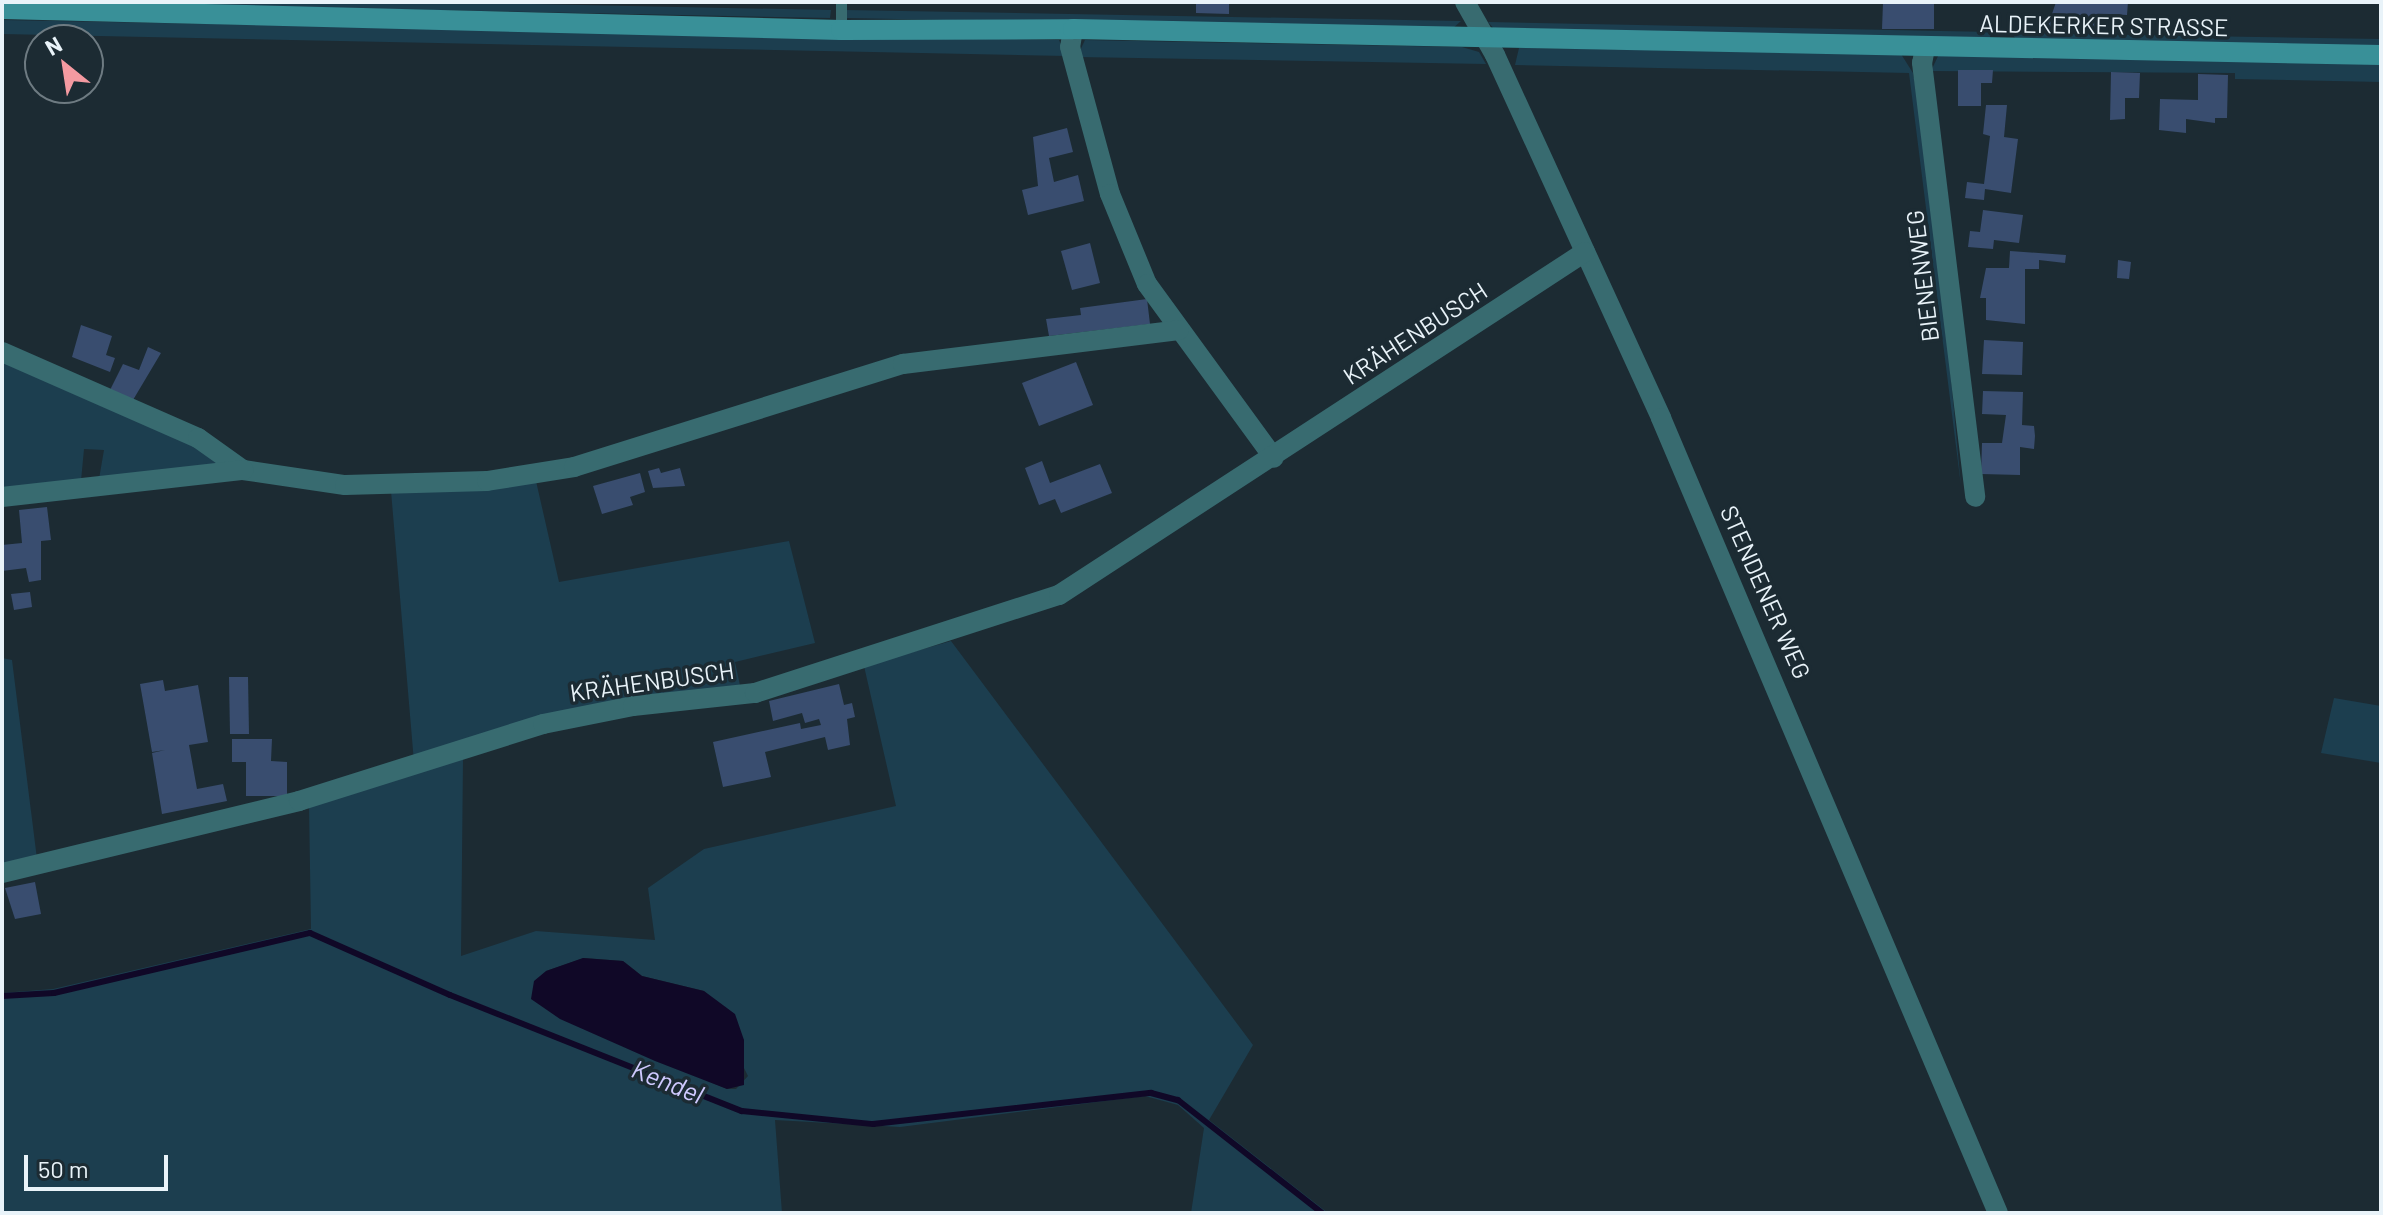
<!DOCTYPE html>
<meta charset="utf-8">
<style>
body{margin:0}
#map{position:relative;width:2383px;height:1215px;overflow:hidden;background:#1c2b33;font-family:Barlow,sans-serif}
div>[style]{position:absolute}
.green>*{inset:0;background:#1c3e4f}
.water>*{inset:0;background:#100827}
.stream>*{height:6px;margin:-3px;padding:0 3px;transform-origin:3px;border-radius:3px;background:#100827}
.building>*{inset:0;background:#394d6f}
.lane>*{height:11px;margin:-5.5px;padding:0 5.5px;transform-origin:5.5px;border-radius:5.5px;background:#386b70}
.street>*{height:20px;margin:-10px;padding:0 10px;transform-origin:10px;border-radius:10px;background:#386b70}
.secondary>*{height:20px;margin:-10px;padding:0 10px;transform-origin:10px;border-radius:10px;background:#399098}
span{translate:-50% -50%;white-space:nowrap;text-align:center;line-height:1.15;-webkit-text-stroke:7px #1c2b33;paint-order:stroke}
.street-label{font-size:24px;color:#e9f3f9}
.water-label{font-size:26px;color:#cfc9fe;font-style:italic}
.frame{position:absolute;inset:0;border:4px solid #e9f3f9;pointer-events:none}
.north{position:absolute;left:24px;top:24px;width:80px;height:80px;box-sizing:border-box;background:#1c2b33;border:2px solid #6e7b82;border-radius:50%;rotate:330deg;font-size:22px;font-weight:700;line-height:32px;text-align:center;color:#e9f3f9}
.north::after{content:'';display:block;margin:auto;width:28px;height:36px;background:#f49aa1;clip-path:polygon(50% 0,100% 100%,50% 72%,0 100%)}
.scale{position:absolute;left:24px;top:1155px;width:144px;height:36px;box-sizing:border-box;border:4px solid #e9f3f9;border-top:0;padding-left:10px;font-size:24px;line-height:28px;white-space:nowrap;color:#e9f3f9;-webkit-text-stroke:6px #1c2b33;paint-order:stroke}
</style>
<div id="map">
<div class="green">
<div style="clip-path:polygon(33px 2px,434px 2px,831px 10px,830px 18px)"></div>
<div style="clip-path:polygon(845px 10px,1461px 21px,1451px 30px,847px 18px)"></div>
<div style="clip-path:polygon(2px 20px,1059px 40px,1066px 56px,2px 34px)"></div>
<div style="clip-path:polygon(1488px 22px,1992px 32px,1989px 39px,1495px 30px)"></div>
<div style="clip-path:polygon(2011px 33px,2381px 39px,2381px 46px,2016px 39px)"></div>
<div style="clip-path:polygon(1085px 40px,1462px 47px,1479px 52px,1486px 64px,1077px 57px)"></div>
<div style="clip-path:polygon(1519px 48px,1901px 54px,1913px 73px,1933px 184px,1961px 486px,1909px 73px,1515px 65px)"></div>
<div style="clip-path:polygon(1939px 54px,2381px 62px,2381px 82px,2235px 79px,2235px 73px,1931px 71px)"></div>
<div style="clip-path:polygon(2px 361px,195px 445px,225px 464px,99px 479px,104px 450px,84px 449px,81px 481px,2px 490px)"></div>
<div style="clip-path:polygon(536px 481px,559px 582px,789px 541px,815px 643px,735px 662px,741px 690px,414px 762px,391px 491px)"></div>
<div style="clip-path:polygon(evenodd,951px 641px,1253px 1045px,1209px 1120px,1328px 1213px,1191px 1213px,1204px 1128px,1178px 1105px,1145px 1096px,900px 1127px,775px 1120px,782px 1213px,2px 1213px,2px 993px,53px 989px,311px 929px,309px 805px,463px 759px,461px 956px,536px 931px,655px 940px,648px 888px,704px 849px,896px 806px,864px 666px,951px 641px,584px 958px,623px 961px,642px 976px,704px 991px,744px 1040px,742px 1064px,748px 1076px,736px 1089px,727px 1089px,641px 1052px,546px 971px,584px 958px)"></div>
<div style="clip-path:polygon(2px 658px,12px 660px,37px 859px,4px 866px)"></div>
<div style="clip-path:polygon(2334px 698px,2381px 706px,2381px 763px,2321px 753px)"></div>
</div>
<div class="water">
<div style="clip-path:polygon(583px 958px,623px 961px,642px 976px,704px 991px,735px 1014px,744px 1040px,744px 1085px,727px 1089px,655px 1061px,560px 1019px,531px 999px,534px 981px,546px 971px)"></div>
</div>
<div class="stream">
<div style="left:2px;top:996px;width:52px;rotate:-3.3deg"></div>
<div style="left:54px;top:993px;width:263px;rotate:-13.2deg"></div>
<div style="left:310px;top:933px;width:153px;rotate:23.9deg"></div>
<div style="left:450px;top:995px;width:314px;rotate:21.7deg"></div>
<div style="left:742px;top:1111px;width:132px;rotate:5.7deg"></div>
<div style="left:873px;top:1124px;width:280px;rotate:-6.4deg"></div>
<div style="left:1151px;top:1093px;width:28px;rotate:15deg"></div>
<div style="left:1178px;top:1100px;width:183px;rotate:38.1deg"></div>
</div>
<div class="building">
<div style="clip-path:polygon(1196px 2px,1229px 2px,1229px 14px,1196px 13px)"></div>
<div style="clip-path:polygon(2056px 2px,2128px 2px,2127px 15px,2106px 14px,2105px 34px,2038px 31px,2038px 16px,2051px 17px)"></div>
<div style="clip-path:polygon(1883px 3px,1934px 4px,1934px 29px,1882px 29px)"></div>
<div style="clip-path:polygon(1958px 70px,1993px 70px,1992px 83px,1981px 83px,1981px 106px,1958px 106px)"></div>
<div style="clip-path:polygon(2111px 72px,2140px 73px,2139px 98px,2125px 98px,2125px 119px,2110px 120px)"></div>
<div style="clip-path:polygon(2198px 74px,2228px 75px,2227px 118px,2215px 118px,2215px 123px,2186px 119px,2186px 133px,2159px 130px,2160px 99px,2198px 100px)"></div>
<div style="clip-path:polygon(1986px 105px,2007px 105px,2004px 137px,2018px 139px,2011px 193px,1985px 189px,1984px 200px,1965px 198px,1967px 182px,1984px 184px,1990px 136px,1983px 134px)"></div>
<div style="clip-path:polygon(1067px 128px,1073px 152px,1049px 158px,1054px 182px,1078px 175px,1084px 201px,1028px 215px,1022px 190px,1038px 186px,1033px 137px)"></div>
<div style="clip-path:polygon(1983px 210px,2023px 215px,2019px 243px,1994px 240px,1993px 249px,1968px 247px,1970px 231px,1980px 232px)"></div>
<div style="clip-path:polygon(1090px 243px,1100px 283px,1072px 290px,1061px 251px)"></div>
<div style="clip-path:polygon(2010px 251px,2066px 255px,2065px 263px,2039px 260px,2039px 269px,2025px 269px,2025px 324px,1986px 320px,1986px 298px,1980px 298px,1986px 268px,2009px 268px)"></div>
<div style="clip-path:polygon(2118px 260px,2131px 262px,2129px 279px,2117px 278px)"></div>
<div style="clip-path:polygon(1147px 299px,1150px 324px,1049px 336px,1046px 319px,1081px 315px,1080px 308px)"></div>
<div style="clip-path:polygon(81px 325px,112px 336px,106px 355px,115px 358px,110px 372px,72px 357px)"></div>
<div style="clip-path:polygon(1984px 340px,2023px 342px,2022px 375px,1982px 374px)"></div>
<div style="clip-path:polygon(148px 347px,161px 353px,133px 400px,110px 390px,123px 364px,139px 370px)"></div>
<div style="clip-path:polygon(1076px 362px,1093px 405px,1039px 426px,1022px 383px)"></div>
<div style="clip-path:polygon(1983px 391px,2023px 392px,2022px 425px,2034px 426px,2035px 436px,2034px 449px,2020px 447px,2020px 475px,1981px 474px,1982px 443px,2002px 443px,2006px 415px,1982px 414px)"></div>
<div style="clip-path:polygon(1042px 461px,1050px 483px,1100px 464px,1112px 493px,1061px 513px,1055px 499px,1039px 505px,1025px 468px)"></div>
<div style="clip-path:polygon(659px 468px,661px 473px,680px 468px,685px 486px,653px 488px,648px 471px)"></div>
<div style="clip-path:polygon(640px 473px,645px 492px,630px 497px,633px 505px,602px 514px,593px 486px)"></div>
<div style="clip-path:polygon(47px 507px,51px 540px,41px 541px,41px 580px,29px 582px,26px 568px,2px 571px,2px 545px,22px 543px,19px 510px)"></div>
<div style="clip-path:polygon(30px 592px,32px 607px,14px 610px,11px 594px)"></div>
<div style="clip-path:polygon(229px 677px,248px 677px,249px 734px,230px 734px)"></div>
<div style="clip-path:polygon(163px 680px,165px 691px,198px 685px,208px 742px,189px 745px,197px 789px,223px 784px,227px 801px,162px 814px,152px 753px,165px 750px,152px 752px,140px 684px)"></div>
<div style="clip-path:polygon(839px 684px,844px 705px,852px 703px,855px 717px,847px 719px,850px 745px,828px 750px,825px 737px,765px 752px,771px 777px,723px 787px,713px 742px,800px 723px,801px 729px,821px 725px,819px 719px,805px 723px,802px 713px,773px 721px,769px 701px)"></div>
<div style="clip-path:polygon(232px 739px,272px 739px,271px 761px,287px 762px,287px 796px,246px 796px,246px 762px,232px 762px)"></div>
<div style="clip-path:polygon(35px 882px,41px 914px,15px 919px,5px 888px)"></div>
</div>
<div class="lane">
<div style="left:841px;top:2px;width:28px;rotate:90deg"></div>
</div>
<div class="street">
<div style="left:1465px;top:2px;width:61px;rotate:60.5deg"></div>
<div style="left:1495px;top:55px;width:399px;rotate:65.4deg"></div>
<div style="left:1661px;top:418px;width:863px;rotate:67.03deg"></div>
<div style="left:1073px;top:29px;width:18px;rotate:99deg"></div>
<div style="left:1070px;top:47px;width:152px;rotate:74.8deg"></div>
<div style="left:1110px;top:194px;width:97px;rotate:67.7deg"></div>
<div style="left:1147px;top:284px;width:215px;rotate:53.9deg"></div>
<div style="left:1925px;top:48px;width:15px;rotate:101deg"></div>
<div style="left:1922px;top:63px;width:437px;rotate:83deg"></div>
<div style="left:2px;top:352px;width:214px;rotate:23.7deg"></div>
<div style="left:198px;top:438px;width:55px;rotate:35.4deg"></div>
<div style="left:243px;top:470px;width:103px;rotate:8.4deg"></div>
<div style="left:345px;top:485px;width:142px;rotate:-1.6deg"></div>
<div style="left:487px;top:481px;width:88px;rotate:-9.1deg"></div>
<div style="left:574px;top:467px;width:345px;rotate:-17.4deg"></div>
<div style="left:903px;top:364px;width:278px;rotate:-7deg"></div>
<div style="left:2px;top:497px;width:243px;rotate:-6.4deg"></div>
<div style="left:2px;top:873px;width:306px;rotate:-13.6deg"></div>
<div style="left:299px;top:801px;width:256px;rotate:-17.5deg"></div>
<div style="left:543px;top:724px;width:92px;rotate:-11.3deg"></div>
<div style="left:633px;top:706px;width:123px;rotate:-6.1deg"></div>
<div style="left:755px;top:693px;width:319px;rotate:-17.9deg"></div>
<div style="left:1059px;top:595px;width:628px;rotate:-33.11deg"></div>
</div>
<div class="secondary">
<div style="left:2px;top:9px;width:839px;rotate:1.43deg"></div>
<div style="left:841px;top:30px;width:232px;rotate:-0.2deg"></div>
<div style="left:1073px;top:29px;width:1308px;rotate:1.14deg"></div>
</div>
<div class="street-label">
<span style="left:2104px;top:25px;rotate:1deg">ALDEKERKER STRASSE</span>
<span style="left:1922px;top:276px;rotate:-97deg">BIENENWEG</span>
<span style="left:1415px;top:333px;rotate:-33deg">KRÄHENBUSCH</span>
<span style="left:1766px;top:592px;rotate:66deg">STENDENER WEG</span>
<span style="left:652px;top:681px;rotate:-8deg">KRÄHENBUSCH</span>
</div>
<div class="water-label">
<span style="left:668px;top:1081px;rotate:22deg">Kendel</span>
</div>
<div class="frame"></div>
<div class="north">N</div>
<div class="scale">50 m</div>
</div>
